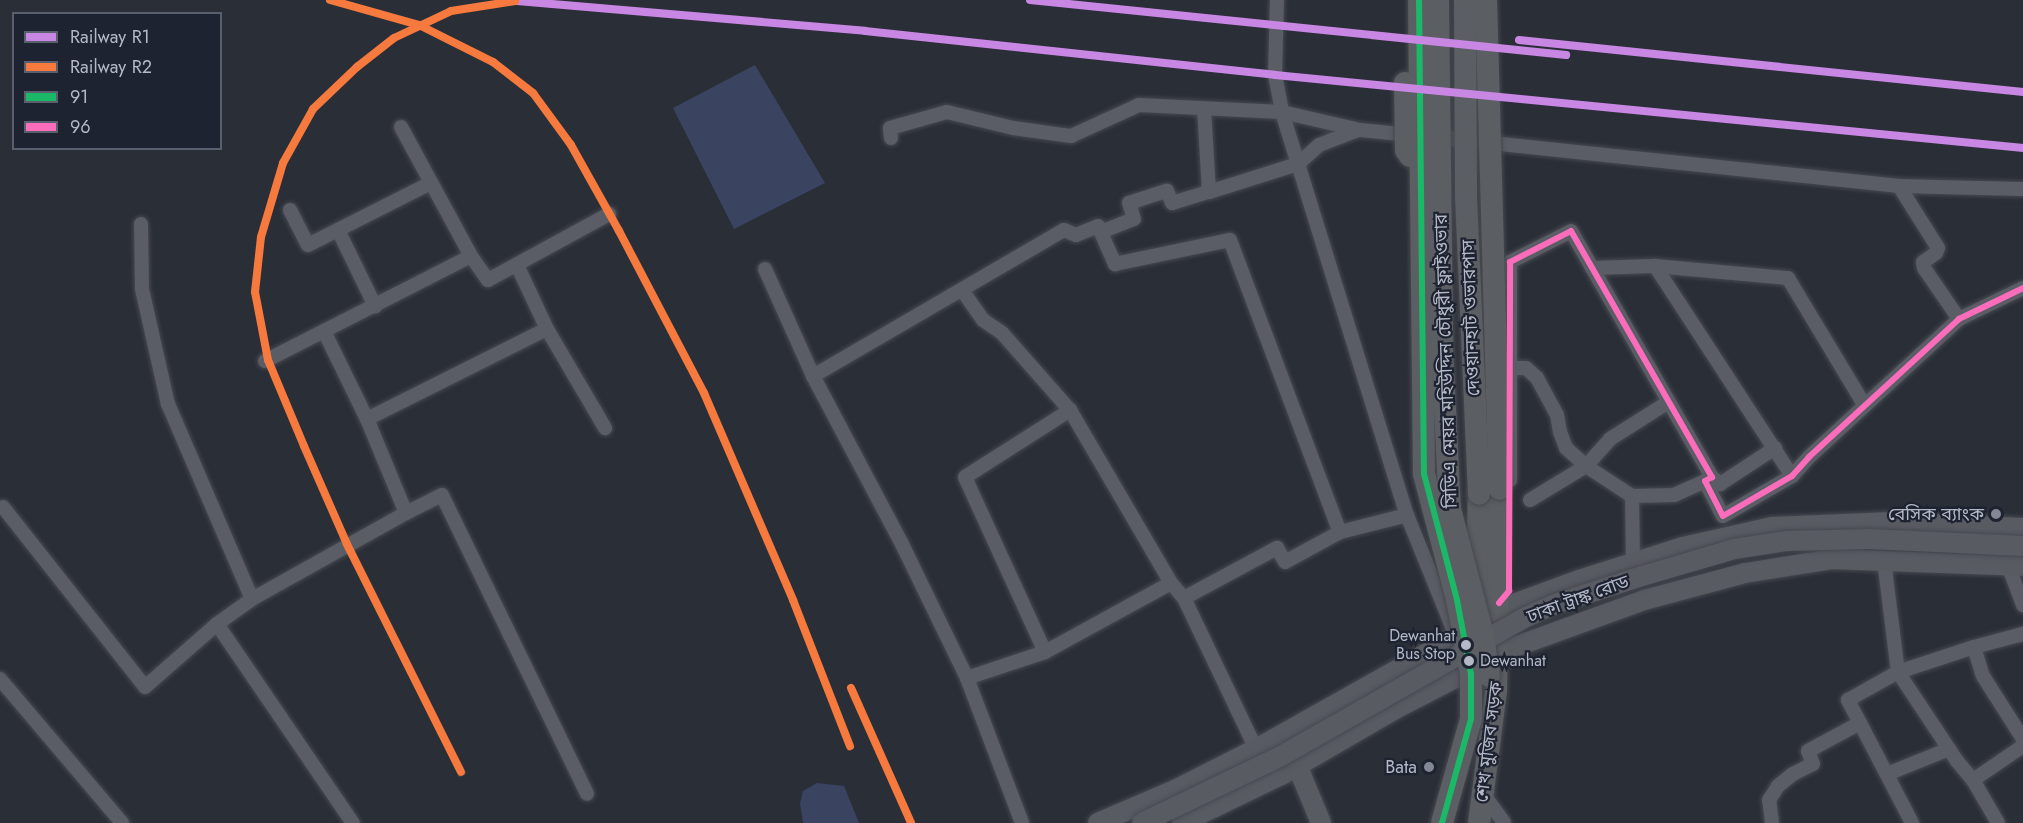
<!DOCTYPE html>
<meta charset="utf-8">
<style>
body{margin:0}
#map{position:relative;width:2023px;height:823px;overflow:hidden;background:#2a2e37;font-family:Jost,"Noto Sans Bengali",sans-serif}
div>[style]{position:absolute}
.water>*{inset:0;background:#3a4460}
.roads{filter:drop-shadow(0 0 2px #464950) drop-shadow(0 0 2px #464950)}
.minor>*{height:14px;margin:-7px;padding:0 7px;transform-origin:7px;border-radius:7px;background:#5a5d65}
.secondary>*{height:20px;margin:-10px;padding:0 10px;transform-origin:10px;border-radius:10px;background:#595b63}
.trunk>*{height:22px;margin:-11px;padding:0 11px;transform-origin:11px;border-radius:11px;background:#5b5e62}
.bridges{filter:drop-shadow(0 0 2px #464950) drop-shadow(0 0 2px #464950)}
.secondary-bridge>*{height:20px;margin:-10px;padding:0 10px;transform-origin:10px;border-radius:10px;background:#595b63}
.trunk-bridge>*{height:22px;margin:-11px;padding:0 11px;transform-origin:11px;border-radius:11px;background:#5b5e62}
.bus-1>*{height:6px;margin:-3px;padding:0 3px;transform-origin:3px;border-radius:3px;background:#1ab867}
.bus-2>*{height:6px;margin:-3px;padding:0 3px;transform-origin:3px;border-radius:3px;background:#fb6dba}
.rail-1>*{height:8px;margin:-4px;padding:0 4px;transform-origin:4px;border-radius:4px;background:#c787e3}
.rail-2>*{height:8px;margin:-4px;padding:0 4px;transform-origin:4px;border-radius:4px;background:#f6793e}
.dots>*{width:16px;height:16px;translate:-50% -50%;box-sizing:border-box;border:3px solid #1e2331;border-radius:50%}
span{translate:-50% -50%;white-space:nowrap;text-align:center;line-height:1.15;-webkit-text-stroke:4.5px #1e2331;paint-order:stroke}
.bus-label{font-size:16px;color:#b5b9c7}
.right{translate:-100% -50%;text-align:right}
.left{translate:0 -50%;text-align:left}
.street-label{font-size:18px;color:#b5b9c7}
.poi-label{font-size:18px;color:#b5b9c7}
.legend{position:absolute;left:12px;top:12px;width:210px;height:138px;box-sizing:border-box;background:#1e2331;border:2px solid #5a5f6d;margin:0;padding:8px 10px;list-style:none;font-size:18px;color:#b5b9c7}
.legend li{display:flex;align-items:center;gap:12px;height:30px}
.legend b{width:30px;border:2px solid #5a5f6d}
</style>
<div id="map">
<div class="water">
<div style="clip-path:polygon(755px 65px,825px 183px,734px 229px,673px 108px)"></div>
<div style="clip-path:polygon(817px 783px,844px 786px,859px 823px,803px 823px,800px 803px,803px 791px)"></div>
</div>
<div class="roads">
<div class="minor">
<div style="left:1277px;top:0;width:75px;rotate:91.5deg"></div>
<div style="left:1275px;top:75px;width:38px;rotate:79deg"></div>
<div style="left:1282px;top:112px;width:422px;rotate:72.8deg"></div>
<div style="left:1407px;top:515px;width:131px;rotate:68deg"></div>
<div style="left:401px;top:127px;width:147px;rotate:61.5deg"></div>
<div style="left:1434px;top:137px;width:468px;rotate:6deg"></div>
<div style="left:1899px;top:186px;width:124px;rotate:1.4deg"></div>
<div style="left:891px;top:138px;width:10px;rotate:-96deg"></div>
<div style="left:890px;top:128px;width:59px;rotate:-15.7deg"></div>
<div style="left:947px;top:112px;width:68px;rotate:13.6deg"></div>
<div style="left:1013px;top:128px;width:59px;rotate:7.9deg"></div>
<div style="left:1071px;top:136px;width:75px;rotate:-24.5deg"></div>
<div style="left:1139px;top:105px;width:143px;rotate:2.8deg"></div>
<div style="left:1282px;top:112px;width:80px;rotate:13deg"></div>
<div style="left:1360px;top:130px;width:52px;rotate:5.5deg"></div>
<div style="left:1899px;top:186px;width:73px;rotate:57.8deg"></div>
<div style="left:1938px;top:248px;width:5px;rotate:112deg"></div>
<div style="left:1936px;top:253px;width:16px;rotate:145deg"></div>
<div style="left:1923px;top:262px;width:6px;rotate:81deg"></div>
<div style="left:1924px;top:268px;width:62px;rotate:55.5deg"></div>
<div style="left:1209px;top:192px;width:93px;rotate:-17.5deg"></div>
<div style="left:1298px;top:164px;width:28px;rotate:-42deg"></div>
<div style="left:1319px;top:145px;width:42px;rotate:-21deg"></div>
<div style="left:290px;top:210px;width:39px;rotate:63deg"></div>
<div style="left:308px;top:245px;width:138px;rotate:-26.8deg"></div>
<div style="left:141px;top:224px;width:65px;rotate:89.1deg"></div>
<div style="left:142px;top:289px;width:118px;rotate:77.3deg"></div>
<div style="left:168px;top:404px;width:212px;rotate:66.7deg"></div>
<div style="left:338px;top:230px;width:85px;rotate:64deg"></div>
<div style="left:1101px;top:232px;width:35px;rotate:-22deg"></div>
<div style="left:1134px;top:219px;width:17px;rotate:-107deg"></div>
<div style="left:1129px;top:203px;width:40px;rotate:-18deg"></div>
<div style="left:1167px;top:191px;width:13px;rotate:67deg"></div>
<div style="left:1172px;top:203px;width:39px;rotate:-17deg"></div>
<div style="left:1209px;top:192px;width:83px;rotate:-93.4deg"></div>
<div style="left:517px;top:265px;width:71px;rotate:64.9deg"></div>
<div style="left:547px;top:329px;width:115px;rotate:59.6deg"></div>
<div style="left:1592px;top:268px;width:63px;rotate:-1.8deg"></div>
<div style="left:765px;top:269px;width:117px;rotate:65.8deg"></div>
<div style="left:962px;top:290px;width:37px;rotate:55deg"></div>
<div style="left:983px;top:320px;width:23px;rotate:34deg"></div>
<div style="left:1002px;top:333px;width:103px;rotate:48.6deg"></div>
<div style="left:1070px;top:410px;width:200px;rotate:59.7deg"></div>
<div style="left:1171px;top:583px;width:20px;rotate:49deg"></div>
<div style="left:1184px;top:598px;width:167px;rotate:64.5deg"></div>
<div style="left:324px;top:331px;width:98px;rotate:64deg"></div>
<div style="left:367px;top:419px;width:201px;rotate:-26.6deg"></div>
<div style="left:265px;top:361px;width:231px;rotate:-27deg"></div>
<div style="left:471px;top:256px;width:29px;rotate:55deg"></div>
<div style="left:488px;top:280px;width:138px;rotate:-28.6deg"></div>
<div style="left:1512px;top:368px;width:14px"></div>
<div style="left:1526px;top:368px;width:15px;rotate:42deg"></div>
<div style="left:1537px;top:378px;width:42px;rotate:61.6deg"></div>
<div style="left:1557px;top:415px;width:17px;rotate:80deg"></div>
<div style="left:1560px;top:432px;width:17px;rotate:69deg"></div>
<div style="left:1566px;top:448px;width:27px;rotate:42deg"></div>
<div style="left:1586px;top:466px;width:55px;rotate:33.1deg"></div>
<div style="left:1632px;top:496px;width:42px;rotate:-1.4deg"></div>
<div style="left:1674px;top:495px;width:34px;rotate:-24deg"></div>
<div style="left:1792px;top:476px;width:251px;rotate:-123.1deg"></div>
<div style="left:1655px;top:266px;width:134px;rotate:5.2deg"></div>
<div style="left:1788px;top:278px;width:149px;rotate:59deg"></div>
<div style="left:1712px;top:477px;width:11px;rotate:41deg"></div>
<div style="left:1720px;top:484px;width:66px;rotate:-33.2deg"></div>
<div style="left:1510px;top:480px;width:218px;rotate:-90deg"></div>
<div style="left:1510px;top:262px;width:68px;rotate:-26.9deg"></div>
<div style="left:1571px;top:231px;width:284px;rotate:60.2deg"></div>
<div style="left:1712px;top:477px;width:8px;rotate:150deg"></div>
<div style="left:1705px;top:481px;width:39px;rotate:63deg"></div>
<div style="left:1723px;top:516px;width:80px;rotate:-30.1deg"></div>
<div style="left:1792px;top:476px;width:25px;rotate:-48deg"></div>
<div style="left:1809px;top:457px;width:204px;rotate:-42.6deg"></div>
<div style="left:1959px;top:319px;width:71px;rotate:-25.8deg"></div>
<div style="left:1632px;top:496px;width:67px;rotate:89.1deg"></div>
<div style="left:1530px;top:500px;width:66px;rotate:-31.3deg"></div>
<div style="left:1586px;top:466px;width:36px;rotate:-48deg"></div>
<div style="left:1610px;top:439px;width:67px;rotate:-32.3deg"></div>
<div style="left:3px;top:507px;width:229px;rotate:51.7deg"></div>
<div style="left:145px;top:687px;width:96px;rotate:-41.2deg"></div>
<div style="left:217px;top:624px;width:43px;rotate:-35.5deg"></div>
<div style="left:252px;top:599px;width:176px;rotate:-29.2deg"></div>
<div style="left:406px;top:513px;width:102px;rotate:-112.5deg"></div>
<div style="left:406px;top:513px;width:40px;rotate:-26.6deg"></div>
<div style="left:442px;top:495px;width:332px;rotate:64.1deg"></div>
<div style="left:1884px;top:560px;width:113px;rotate:82.9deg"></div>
<div style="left:1898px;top:672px;width:107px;rotate:56.5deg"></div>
<div style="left:1957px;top:761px;width:25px;rotate:50deg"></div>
<div style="left:1973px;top:780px;width:50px;rotate:59.8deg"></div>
<div style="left:2008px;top:565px;width:43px;rotate:69.4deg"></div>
<div style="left:1171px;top:583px;width:144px;rotate:151.3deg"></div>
<div style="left:1045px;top:652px;width:82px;rotate:161.6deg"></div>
<div style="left:967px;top:678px;width:149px;rotate:-115.9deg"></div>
<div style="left:902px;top:544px;width:190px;rotate:-117.9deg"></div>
<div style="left:813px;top:376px;width:290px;rotate:-30.2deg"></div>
<div style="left:1064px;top:230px;width:13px;rotate:23deg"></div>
<div style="left:1076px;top:235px;width:24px;rotate:-22deg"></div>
<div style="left:1098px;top:226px;width:42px;rotate:65.9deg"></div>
<div style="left:1115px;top:264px;width:117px;rotate:-11.8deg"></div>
<div style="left:1230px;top:240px;width:312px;rotate:69.4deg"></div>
<div style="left:1340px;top:532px;width:69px;rotate:-14.2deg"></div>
<div style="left:1184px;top:598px;width:106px;rotate:-28.3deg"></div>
<div style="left:1277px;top:548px;width:16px;rotate:60deg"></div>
<div style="left:1285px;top:562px;width:63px;rotate:-28.6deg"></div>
<div style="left:217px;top:624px;width:241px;rotate:55.7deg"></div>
<div style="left:1974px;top:647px;width:51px;rotate:-14.9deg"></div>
<div style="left:1045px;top:652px;width:192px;rotate:-114.6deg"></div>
<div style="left:965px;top:477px;width:125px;rotate:-32.5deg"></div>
<div style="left:967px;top:678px;width:155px;rotate:69.2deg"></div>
<div style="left:0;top:679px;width:189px;rotate:49.7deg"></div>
<div style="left:1860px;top:723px;width:113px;rotate:62.5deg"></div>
<div style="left:1887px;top:774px;width:67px;rotate:-22deg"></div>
<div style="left:1973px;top:780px;width:60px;rotate:-34.2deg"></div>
<div style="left:1484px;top:795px;width:34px;rotate:54deg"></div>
<div style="left:1772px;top:823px;width:23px;rotate:-97deg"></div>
<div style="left:1769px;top:800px;width:17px;rotate:-57deg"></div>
<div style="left:1778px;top:786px;width:19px;rotate:-39deg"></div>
<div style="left:1793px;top:774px;width:22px;rotate:-27deg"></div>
<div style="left:1813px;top:764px;width:14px;rotate:-111deg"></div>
<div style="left:1808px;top:751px;width:59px;rotate:-28.3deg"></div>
<div style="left:1860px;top:723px;width:26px;rotate:-118deg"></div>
<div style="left:1848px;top:700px;width:57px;rotate:-29.2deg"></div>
<div style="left:1898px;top:672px;width:80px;rotate:-18.2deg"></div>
<div style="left:1974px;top:647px;width:30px;rotate:73deg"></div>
<div style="left:1983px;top:676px;width:75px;rotate:57.6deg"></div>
</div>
<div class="secondary">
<div style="left:1297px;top:765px;width:63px;rotate:67.5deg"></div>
<div style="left:1098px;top:823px;width:86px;rotate:-23.3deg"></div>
<div style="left:1177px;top:789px;width:89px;rotate:-26.9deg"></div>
<div style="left:1256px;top:749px;width:296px;rotate:-29.3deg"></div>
<div style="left:1514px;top:604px;width:69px;rotate:-20.3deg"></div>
<div style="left:1579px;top:580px;width:109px;rotate:-17.6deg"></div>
<div style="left:1683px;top:547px;width:91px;rotate:-12.7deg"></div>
<div style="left:1772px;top:527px;width:120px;rotate:-2.4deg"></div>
<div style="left:1892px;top:522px;width:131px;rotate:2.6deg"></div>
<div style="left:1182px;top:823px;width:112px;rotate:-25.9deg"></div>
<div style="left:1283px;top:774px;width:129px;rotate:-30.1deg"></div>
<div style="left:1395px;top:709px;width:137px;rotate:-27.3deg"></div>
<div style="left:1517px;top:646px;width:135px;rotate:-19.9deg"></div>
<div style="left:1644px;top:600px;width:105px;rotate:-15deg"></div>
<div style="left:1745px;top:573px;width:88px;rotate:-9.1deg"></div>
<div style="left:1832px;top:559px;width:191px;rotate:2.1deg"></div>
</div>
<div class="trunk">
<div style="left:1476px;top:599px;width:105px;rotate:-88.4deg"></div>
<div style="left:1479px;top:823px;width:133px;rotate:-82.7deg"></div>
<div style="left:1496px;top:691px;width:202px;rotate:-88.9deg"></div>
</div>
</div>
<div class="bridges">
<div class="secondary-bridge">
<div style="left:1142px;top:823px;width:154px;rotate:-25.7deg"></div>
<div style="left:1281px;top:756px;width:279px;rotate:-29.6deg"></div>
<div style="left:1524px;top:618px;width:37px;rotate:-24deg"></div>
<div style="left:1558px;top:603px;width:85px;rotate:-17.8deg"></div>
<div style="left:1639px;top:577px;width:99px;rotate:-16.4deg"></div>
<div style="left:1734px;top:549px;width:54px;rotate:-8.6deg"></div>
<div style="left:1787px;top:541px;width:83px;rotate:-1.4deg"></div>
<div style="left:1870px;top:539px;width:153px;rotate:2.6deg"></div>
</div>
<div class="trunk-bridge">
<div style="left:1419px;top:0;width:474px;rotate:89.4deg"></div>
<div style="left:1424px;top:474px;width:130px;rotate:75.3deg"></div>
<div style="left:1457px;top:600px;width:75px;rotate:79.3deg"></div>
<div style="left:1471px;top:674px;width:45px;rotate:90deg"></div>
<div style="left:1471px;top:719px;width:108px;rotate:105.6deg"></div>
<div style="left:1438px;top:0;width:347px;rotate:89.3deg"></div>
<div style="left:1442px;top:347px;width:162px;rotate:87.2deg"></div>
<div style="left:1450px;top:509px;width:130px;rotate:75.3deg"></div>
<div style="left:1483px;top:635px;width:41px;rotate:81.7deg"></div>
<div style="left:1465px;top:0;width:197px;rotate:89.7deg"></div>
<div style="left:1466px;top:197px;width:297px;rotate:87.5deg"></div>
<div style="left:1486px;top:0;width:489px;rotate:88.4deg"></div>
<div style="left:1405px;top:83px;width:67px;rotate:89.1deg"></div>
<div style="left:1406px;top:150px;width:7px;rotate:56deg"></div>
</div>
</div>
<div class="bus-1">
<div style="left:1419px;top:0;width:474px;rotate:89.4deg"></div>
<div style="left:1424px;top:474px;width:130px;rotate:75.3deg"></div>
<div style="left:1457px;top:600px;width:75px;rotate:79.3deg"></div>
<div style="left:1471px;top:674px;width:45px;rotate:90deg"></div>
<div style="left:1471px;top:719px;width:108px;rotate:105.6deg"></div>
</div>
<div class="bus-2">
<div style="left:1499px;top:603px;width:16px;rotate:-50deg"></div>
<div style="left:1509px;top:591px;width:329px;rotate:-89.8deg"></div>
<div style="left:1510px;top:262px;width:68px;rotate:-26.9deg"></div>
<div style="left:1571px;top:231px;width:284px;rotate:60.2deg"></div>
<div style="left:1712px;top:477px;width:8px;rotate:150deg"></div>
<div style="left:1705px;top:481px;width:39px;rotate:63deg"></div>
<div style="left:1723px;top:516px;width:80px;rotate:-30.1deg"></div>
<div style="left:1792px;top:476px;width:25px;rotate:-48deg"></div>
<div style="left:1809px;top:457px;width:204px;rotate:-42.6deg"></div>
<div style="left:1959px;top:319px;width:71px;rotate:-25.8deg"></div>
</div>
<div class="rail-1">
<div style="left:506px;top:0;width:360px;rotate:4.9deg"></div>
<div style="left:865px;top:31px;width:412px;rotate:6.1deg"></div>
<div style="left:1275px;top:75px;width:752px;rotate:5.57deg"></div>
<div style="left:1030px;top:0;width:539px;rotate:5.86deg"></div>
<div style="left:1519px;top:40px;width:507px;rotate:5.89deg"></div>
</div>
<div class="rail-2">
<div style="left:330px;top:0;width:92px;rotate:15.7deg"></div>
<div style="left:419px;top:25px;width:83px;rotate:26.6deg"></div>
<div style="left:493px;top:62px;width:51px;rotate:37.8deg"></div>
<div style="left:533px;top:93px;width:64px;rotate:53.8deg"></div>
<div style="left:571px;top:145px;width:98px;rotate:60.8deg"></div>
<div style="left:619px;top:231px;width:183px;rotate:62.3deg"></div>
<div style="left:704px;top:393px;width:225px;rotate:66.7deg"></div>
<div style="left:793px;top:600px;width:157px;rotate:68.7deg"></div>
<div style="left:851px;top:688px;width:148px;rotate:66deg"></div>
<div style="left:461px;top:772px;width:255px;rotate:-116.6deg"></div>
<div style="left:347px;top:544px;width:107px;rotate:-113.7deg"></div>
<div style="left:304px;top:446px;width:93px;rotate:-112.7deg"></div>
<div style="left:268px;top:360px;width:69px;rotate:-100.8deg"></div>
<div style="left:255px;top:292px;width:55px;rotate:-83.8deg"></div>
<div style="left:261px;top:237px;width:77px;rotate:-73.4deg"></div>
<div style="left:283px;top:163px;width:62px;rotate:-60.9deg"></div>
<div style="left:313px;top:109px;width:61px;rotate:-43.7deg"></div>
<div style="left:357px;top:67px;width:47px;rotate:-38.1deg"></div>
<div style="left:394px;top:38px;width:63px;rotate:-25.3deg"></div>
<div style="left:451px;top:11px;width:65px;rotate:-8.9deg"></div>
</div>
<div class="dots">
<div style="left:1996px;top:514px;background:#848895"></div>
<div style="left:1466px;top:645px;background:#b5b9c7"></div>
<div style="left:1469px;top:661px;background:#b5b9c7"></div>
<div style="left:1429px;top:767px;background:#848895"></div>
</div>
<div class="bus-label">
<span class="right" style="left:1455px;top:645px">Dewanhat<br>Bus Stop</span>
<span class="left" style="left:1480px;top:661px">Dewanhat</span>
</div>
<div class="street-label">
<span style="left:1471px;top:318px;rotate:-92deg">দেওয়ানহাট ওভারপাস</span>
<span style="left:1446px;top:361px;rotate:-92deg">সিডিএ মেয়র মহিউদ্দিন চৌধুরী ফ্লাইওভার</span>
<span style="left:1578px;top:599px;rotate:-20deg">ঢাকা ট্রাঙ্ক রোড</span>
<span style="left:1489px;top:742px;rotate:-83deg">শেখ মুজিব সড়ক</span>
</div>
<div class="poi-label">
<span class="right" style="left:1984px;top:514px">বেসিক ব্যাংক</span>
<span class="right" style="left:1417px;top:767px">Bata</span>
</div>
<ul class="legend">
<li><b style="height:8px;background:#c787e3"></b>Railway R1</li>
<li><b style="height:8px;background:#f6793e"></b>Railway R2</li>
<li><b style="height:8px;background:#1ab867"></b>91</li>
<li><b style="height:8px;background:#fb6dba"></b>96</li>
</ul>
</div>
